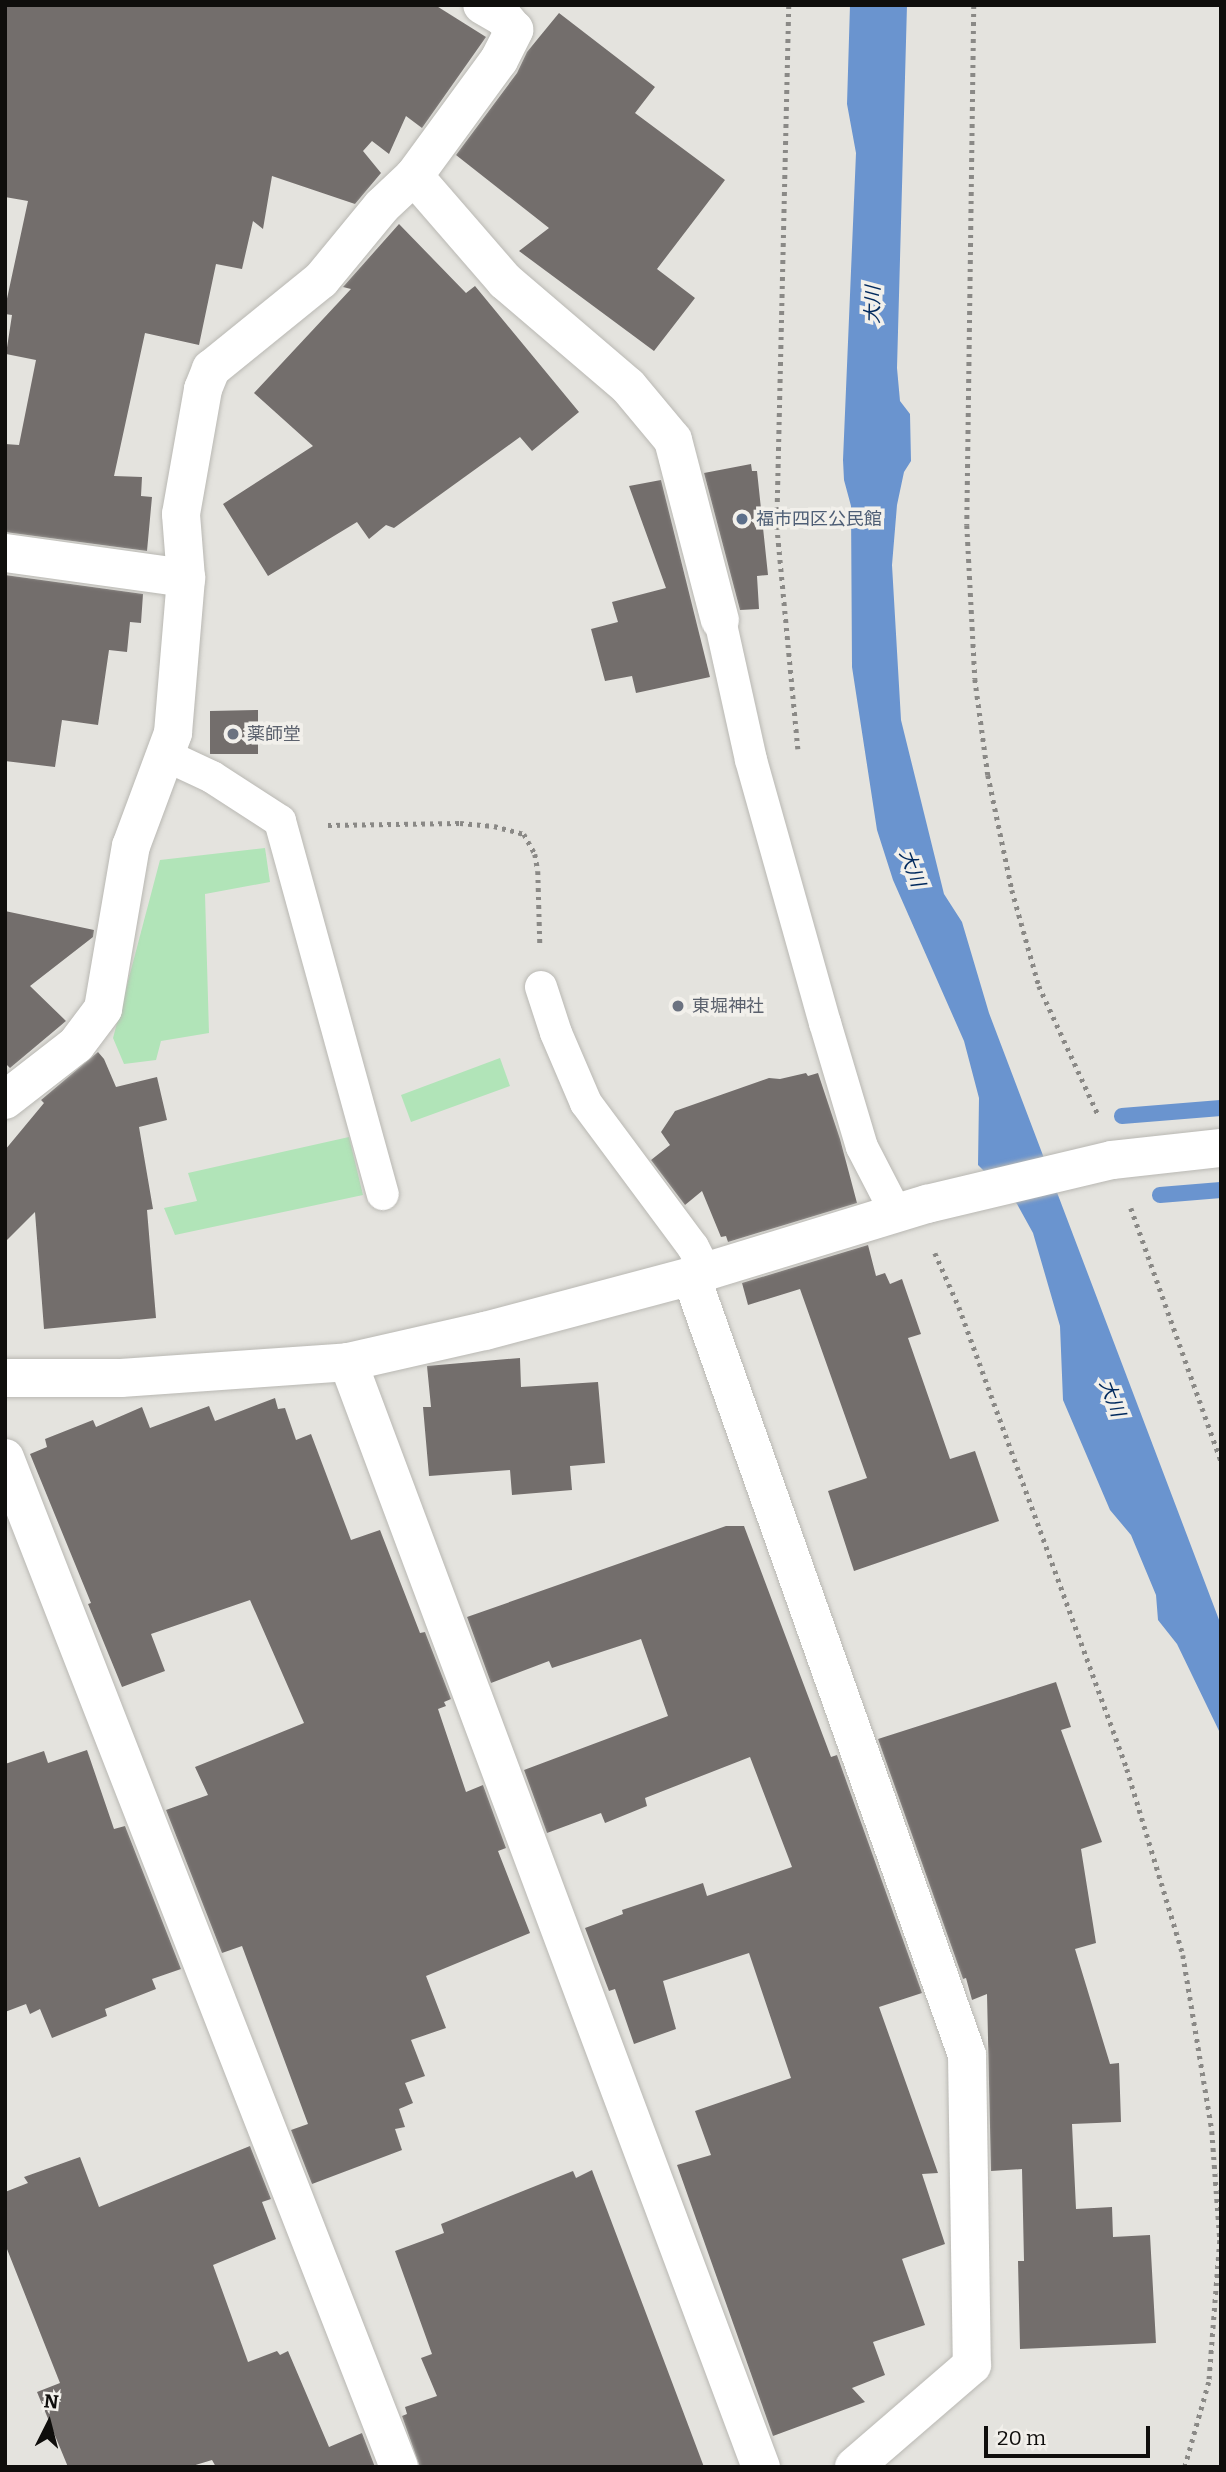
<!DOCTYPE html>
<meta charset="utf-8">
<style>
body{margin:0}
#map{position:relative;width:1226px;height:2472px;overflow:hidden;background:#e4e3de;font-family:Bitter,"Noto Sans JP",serif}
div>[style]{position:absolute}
.green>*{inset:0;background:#b1e4b8}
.water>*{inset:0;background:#6a94cf}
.stream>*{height:16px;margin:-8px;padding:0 8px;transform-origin:8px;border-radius:8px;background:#6a94cf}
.building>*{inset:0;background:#736e6c}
.path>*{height:4.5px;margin-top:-2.25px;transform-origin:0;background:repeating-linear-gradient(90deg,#8a8986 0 3.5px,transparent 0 8.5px)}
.roads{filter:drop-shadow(0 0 2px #b9b8b3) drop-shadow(0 0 2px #b9b8b3)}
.service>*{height:32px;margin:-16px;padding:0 16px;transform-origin:16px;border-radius:16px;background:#fff}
.minor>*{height:38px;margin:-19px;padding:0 19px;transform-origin:19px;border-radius:19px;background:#fff}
.dots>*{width:19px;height:19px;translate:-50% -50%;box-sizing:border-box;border:4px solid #f2f0eb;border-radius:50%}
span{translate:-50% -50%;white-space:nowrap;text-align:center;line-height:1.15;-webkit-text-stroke:7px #f2f0eb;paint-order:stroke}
.service-label{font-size:18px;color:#4e5e75}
.left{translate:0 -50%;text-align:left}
.worship-label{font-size:18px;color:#5b616d}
.water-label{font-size:19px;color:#00295d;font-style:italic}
.frame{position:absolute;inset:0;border:7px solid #0f0e0c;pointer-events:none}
.north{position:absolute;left:14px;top:2388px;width:70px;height:70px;-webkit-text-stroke:5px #f2f0eb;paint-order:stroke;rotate:6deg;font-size:19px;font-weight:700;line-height:28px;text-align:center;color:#0f0e0c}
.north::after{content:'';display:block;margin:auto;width:24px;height:32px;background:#0f0e0c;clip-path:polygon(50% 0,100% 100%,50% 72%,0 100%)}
.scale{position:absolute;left:984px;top:2426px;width:166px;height:32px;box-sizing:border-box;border:4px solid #0f0e0c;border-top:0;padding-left:9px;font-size:21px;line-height:24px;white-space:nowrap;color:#0f0e0c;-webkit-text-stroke:5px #f2f0eb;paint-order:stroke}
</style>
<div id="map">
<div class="green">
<div style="clip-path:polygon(265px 848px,270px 882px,205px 894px,209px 1033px,161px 1041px,156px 1060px,124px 1064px,113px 1038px,160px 860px)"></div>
<div style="clip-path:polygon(500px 1058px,510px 1086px,411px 1122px,401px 1095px)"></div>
<div style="clip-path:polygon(349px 1137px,363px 1195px,175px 1235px,164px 1208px,197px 1201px,188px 1173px)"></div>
</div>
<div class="water">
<div style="clip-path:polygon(850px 5px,907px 5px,897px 368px,900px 401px,910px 414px,911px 461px,904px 472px,897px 505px,892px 565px,901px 720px,944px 894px,962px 922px,989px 1013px,1221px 1625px,1221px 1735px,1177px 1644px,1158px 1620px,1156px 1595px,1131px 1535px,1110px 1510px,1063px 1400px,1060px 1326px,1033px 1233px,1017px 1204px,978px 1165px,979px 1098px,964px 1041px,893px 880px,877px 830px,852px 667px,851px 506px,844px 480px,843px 460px,856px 153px,847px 104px)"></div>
</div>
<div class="stream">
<div style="left:1122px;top:1116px;width:99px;rotate:-4.6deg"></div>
<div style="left:1160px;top:1195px;width:61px;rotate:-4.7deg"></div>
</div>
<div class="building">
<div style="clip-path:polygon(5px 5px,435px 5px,486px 37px,422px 128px,406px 116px,389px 154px,372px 141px,363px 151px,381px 173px,355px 204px,272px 176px,263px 229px,253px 221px,242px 269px,216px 264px,199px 345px,145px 333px,114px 476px,142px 477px,141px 496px,152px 497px,147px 551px,5px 532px,5px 444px,19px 445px,36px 360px,6px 354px,12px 315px,5px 314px,5px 308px,28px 201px,5px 197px)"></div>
<div style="clip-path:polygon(559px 13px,655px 87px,635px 113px,725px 180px,657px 269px,695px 298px,654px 351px,519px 251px,549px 228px,456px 155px,517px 73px,527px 52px)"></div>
<div style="clip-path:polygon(399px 224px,466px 293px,475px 286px,579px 412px,532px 451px,520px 437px,394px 528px,386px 525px,369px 539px,357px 522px,268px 576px,223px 504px,313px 446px,254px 393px,351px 289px,343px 287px)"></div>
<div style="clip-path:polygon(751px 464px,752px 471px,757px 471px,768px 575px,757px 576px,759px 609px,740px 610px,704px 473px)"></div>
<div style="clip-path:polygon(661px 480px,710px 677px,636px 693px,632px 676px,605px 681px,591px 629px,618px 622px,612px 602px,666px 588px,629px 486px)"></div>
<div style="clip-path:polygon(5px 575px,143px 594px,141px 623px,130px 622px,127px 652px,109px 650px,98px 725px,62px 720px,55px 767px,5px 761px)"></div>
<div style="clip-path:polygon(258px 710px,258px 754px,210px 754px,210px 711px)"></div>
<div style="clip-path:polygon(5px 911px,94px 930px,93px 937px,30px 986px,66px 1021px,10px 1068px,5px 1063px)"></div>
<div style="clip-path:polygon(98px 1052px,104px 1059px,116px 1087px,157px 1077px,167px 1120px,139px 1127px,153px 1209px,147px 1210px,156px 1318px,44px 1329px,35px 1212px,5px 1242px,5px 1150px,44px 1103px,41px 1100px)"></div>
<div style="clip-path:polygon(806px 1073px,808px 1076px,818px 1073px,840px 1139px,857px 1203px,728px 1242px,726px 1236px,721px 1237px,702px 1191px,685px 1205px,651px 1160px,670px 1145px,661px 1132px,675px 1111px,769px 1078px,780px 1079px)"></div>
<div style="clip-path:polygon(868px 1245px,876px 1276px,885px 1273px,890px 1284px,902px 1279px,921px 1334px,908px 1338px,950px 1459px,975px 1451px,999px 1521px,854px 1571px,828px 1491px,867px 1478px,800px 1289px,748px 1305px,742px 1283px)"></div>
<div style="clip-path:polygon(520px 1358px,521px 1387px,598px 1382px,605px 1463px,570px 1466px,572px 1490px,512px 1495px,510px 1470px,429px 1476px,423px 1407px,431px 1407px,427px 1366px)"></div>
<div style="clip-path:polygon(275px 1398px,278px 1409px,285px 1408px,296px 1440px,311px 1434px,351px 1540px,380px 1530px,420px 1633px,425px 1632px,451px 1699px,444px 1702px,446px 1706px,438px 1709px,466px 1792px,483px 1785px,506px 1848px,498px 1851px,530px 1933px,426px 1976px,446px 2028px,411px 2040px,425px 2076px,405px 2083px,413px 2103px,399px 2109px,405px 2127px,395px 2129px,402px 2150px,312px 2184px,291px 2130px,308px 2124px,242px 1946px,222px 1953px,166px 1810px,208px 1795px,195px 1767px,304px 1723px,250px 1600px,151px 1634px,165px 1671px,122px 1687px,88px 1604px,91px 1603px,30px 1454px,47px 1447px,45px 1439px,93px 1420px,96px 1427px,142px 1407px,150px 1428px,209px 1406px,215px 1421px)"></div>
<div style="clip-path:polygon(726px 1526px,744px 1526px,831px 1757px,837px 1755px,922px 1993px,879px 2007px,938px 2173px,922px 2174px,945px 2244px,902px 2259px,925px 2325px,873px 2342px,885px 2375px,852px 2388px,865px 2402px,773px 2436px,677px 2165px,711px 2155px,695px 2111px,791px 2078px,749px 1953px,663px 1981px,676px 2029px,634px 2044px,615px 1989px,609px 1991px,585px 1928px,623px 1914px,622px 1910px,703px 1883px,707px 1896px,792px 1867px,750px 1757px,645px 1798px,647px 1806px,605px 1823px,601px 1813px,547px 1833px,524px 1770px,668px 1716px,641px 1639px,552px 1668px,549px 1661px,491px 1683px,467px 1617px)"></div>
<div style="clip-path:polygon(1056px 1682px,1071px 1727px,1061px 1730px,1102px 1842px,1081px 1849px,1096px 1943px,1075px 1949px,1110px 2064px,1119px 2063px,1121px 2122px,1072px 2124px,1076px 2209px,1112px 2207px,1113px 2237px,1150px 2235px,1156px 2343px,1020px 2349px,1018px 2261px,1024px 2261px,1022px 2169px,991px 2171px,987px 1994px,972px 2000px,966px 1978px,963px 1979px,878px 1739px)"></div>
<div style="clip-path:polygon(87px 1750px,114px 1829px,125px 1826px,181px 1969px,152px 1979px,156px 1989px,105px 2009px,107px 2016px,52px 2038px,40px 2009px,30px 2014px,26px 2004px,5px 2012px,5px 1764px,44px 1751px,48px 1763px)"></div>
<div style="clip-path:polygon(250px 2146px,271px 2199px,262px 2202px,276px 2239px,213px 2265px,248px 2362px,277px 2351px,280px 2355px,288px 2351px,329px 2447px,362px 2433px,375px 2467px,216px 2467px,212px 2460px,189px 2467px,68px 2467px,37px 2392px,60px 2383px,5px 2244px,5px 2192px,28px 2183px,24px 2177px,80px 2157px,99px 2207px)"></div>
<div style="clip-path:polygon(592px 2170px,704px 2467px,420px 2467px,402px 2416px,407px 2414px,405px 2407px,437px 2396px,421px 2358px,432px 2354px,395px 2251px,444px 2233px,441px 2224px,573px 2171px,576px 2178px)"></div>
</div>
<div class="path">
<div style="left:789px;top:5px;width:521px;rotate:91.32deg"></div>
<div style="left:777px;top:526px;width:224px;rotate:84.6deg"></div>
<div style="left:974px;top:5px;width:520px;rotate:90.77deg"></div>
<div style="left:967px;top:525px;width:154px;rotate:87deg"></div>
<div style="left:975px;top:679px;width:97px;rotate:82.3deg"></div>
<div style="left:988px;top:775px;width:117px;rotate:78.2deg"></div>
<div style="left:1012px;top:890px;width:100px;rotate:74.3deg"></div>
<div style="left:1039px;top:986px;width:141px;rotate:65.3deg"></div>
<div style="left:328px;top:825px;width:132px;rotate:-0.9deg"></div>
<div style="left:460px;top:823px;width:34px;rotate:5deg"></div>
<div style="left:494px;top:826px;width:31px;rotate:15deg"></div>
<div style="left:524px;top:834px;width:23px;rotate:61deg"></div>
<div style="left:535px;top:854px;width:17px;rotate:80deg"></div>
<div style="left:538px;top:871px;width:73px;rotate:88.4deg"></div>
<div style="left:1131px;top:1208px;width:269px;rotate:70.4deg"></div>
<div style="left:935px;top:1253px;width:59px;rotate:66deg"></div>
<div style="left:959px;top:1307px;width:492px;rotate:70deg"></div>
<div style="left:1127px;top:1769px;width:194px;rotate:73.2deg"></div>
<div style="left:1183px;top:1955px;width:178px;rotate:80.6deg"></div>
<div style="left:1212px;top:2131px;width:109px;rotate:85.8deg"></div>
<div style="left:1220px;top:2240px;width:142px;rotate:94.4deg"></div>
<div style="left:1209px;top:2382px;width:88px;rotate:105.8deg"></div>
</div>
<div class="roads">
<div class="service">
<div style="left:720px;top:620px;width:143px;rotate:77.5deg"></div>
<div style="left:751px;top:760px;width:273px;rotate:74.3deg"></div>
<div style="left:825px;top:1023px;width:129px;rotate:73.4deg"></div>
<div style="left:862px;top:1147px;width:74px;rotate:62.7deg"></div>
<div style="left:165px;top:755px;width:52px;rotate:25.1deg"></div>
<div style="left:212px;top:777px;width:81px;rotate:32.9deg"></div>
<div style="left:280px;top:821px;width:387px;rotate:74.6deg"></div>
<div style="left:541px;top:987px;width:48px;rotate:71.9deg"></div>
<div style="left:556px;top:1033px;width:76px;rotate:66.8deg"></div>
<div style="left:586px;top:1103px;width:179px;rotate:53.4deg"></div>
<div style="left:693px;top:1247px;width:27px;rotate:63deg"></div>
</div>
<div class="minor">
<div style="left:414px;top:176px;width:139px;rotate:49.1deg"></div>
<div style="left:505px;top:281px;width:162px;rotate:40.5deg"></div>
<div style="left:628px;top:386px;width:70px;rotate:50.2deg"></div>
<div style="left:673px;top:440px;width:186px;rotate:75.4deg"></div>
<div style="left:5px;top:553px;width:183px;rotate:7.9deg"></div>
<div style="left:5px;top:1100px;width:90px;rotate:-37.8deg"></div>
<div style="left:76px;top:1045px;width:45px;rotate:-53.1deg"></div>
<div style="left:103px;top:1009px;width:165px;rotate:-80.3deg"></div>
<div style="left:131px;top:846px;width:121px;rotate:-69.6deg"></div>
<div style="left:173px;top:733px;width:156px;rotate:-85.2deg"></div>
<div style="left:186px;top:578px;width:64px;rotate:-94.5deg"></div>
<div style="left:181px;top:514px;width:127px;rotate:-80deg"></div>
<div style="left:203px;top:389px;width:22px;rotate:-68deg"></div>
<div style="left:211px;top:369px;width:141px;rotate:-39deg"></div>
<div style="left:321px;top:280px;width:96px;rotate:-50.5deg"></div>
<div style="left:382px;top:206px;width:44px;rotate:-43.2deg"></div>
<div style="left:414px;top:176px;width:144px;rotate:-53.8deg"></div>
<div style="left:499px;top:60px;width:34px;rotate:-63deg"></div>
<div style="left:514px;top:30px;width:17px;rotate:-130deg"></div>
<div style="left:503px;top:17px;width:24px;rotate:-150deg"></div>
<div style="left:691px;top:1276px;width:826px;rotate:70.49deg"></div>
<div style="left:967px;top:2055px;width:310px;rotate:89.1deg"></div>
<div style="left:972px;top:2365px;width:156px;rotate:139.2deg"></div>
<div style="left:348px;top:1362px;width:1180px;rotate:69.51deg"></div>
<div style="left:5px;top:1378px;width:116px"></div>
<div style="left:121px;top:1378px;width:228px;rotate:-4deg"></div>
<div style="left:348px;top:1362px;width:140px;rotate:-12.8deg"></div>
<div style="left:485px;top:1331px;width:213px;rotate:-14.9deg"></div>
<div style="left:691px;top:1276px;width:247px;rotate:-17deg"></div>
<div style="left:927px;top:1204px;width:190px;rotate:-13.4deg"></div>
<div style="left:1112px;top:1160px;width:110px;rotate:-6.3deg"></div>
<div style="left:5px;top:1458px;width:1083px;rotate:68.67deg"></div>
</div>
</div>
<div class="dots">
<div style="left:742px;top:519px;background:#5c6f8a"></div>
<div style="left:233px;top:734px;background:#6b7280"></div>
<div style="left:678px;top:1006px;background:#6b7280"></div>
</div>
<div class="service-label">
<span class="left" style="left:756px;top:519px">福市四区公民館</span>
</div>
<div class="worship-label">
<span class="left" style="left:247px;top:734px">薬師堂</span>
<span class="left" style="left:692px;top:1006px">東堀神社</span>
</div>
<div class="water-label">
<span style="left:873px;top:305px;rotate:-89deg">大川</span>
<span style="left:912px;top:868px;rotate:69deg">大川</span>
<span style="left:1112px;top:1398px;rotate:69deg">大川</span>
</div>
<div class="frame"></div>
<div class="north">N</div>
<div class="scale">20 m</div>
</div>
